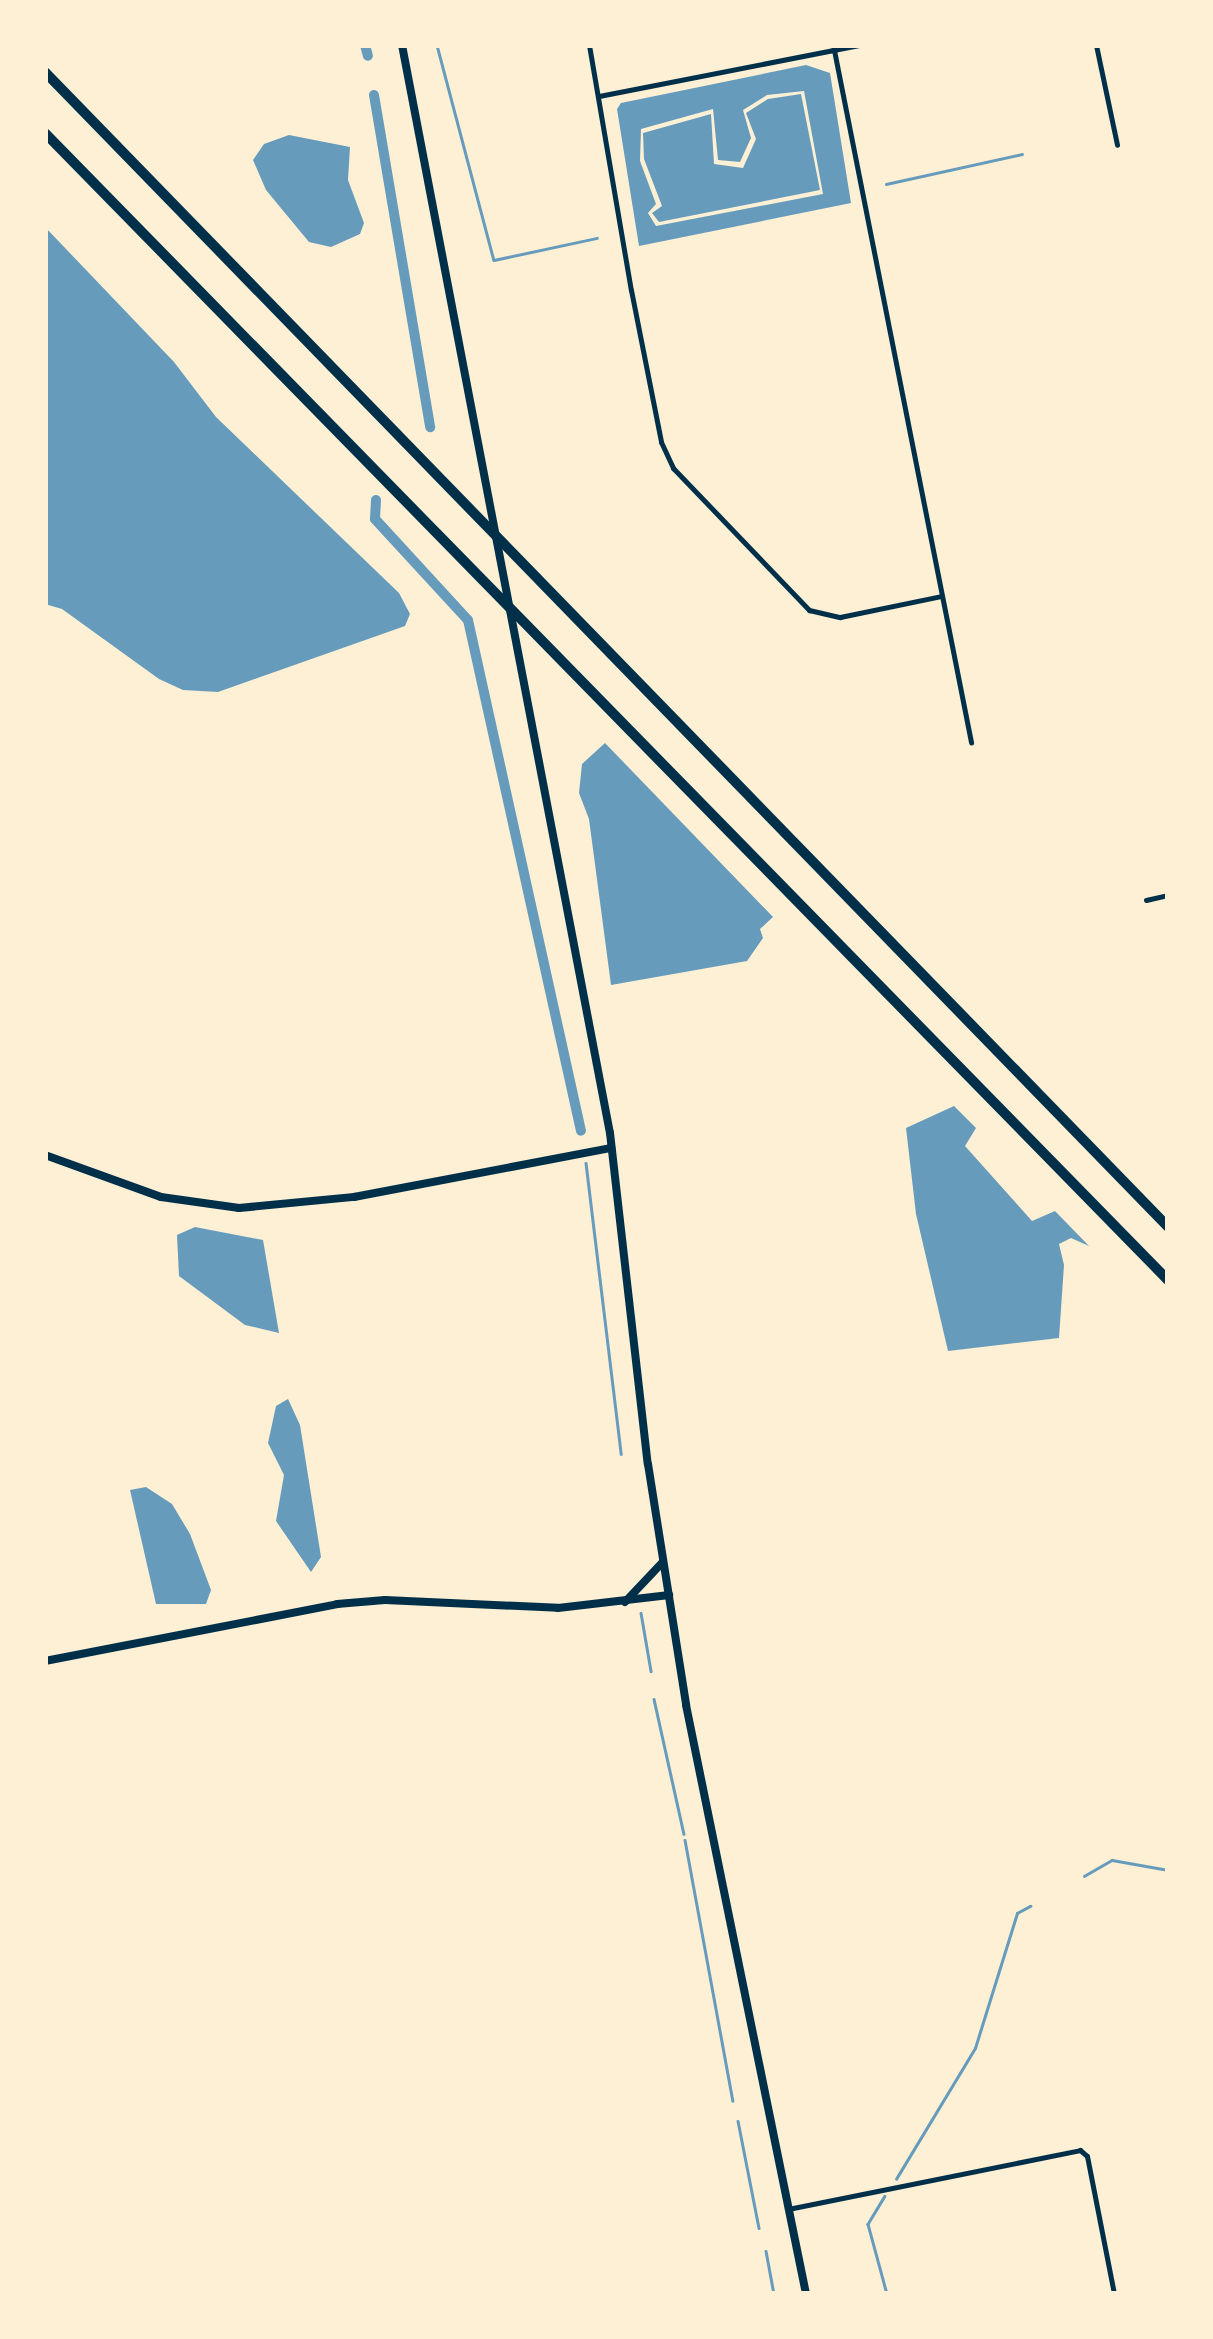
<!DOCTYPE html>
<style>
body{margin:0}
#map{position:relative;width:1213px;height:2339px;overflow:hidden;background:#fdf0d5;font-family:"Asap Condensed",sans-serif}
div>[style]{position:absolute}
.water>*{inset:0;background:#669bbc}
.stream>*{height:2.5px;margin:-1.25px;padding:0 1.25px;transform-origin:1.25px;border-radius:1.25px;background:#669bbc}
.canal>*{height:10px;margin:-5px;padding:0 5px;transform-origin:5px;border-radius:5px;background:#669bbc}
.minor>*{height:5px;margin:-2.5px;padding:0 2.5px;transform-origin:2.5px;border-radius:2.5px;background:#003049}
.tertiary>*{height:8px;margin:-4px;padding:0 4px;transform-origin:4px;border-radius:4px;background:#003049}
.secondary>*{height:8px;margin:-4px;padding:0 4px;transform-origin:4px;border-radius:4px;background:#003049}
.motorway>*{height:10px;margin:-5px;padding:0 5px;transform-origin:5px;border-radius:5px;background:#003049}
span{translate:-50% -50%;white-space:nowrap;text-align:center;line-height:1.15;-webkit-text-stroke:10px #fdf0d5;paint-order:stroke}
.frame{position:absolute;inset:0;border:48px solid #fdf0d5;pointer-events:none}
</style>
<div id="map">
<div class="water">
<div style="clip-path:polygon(evenodd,806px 65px,830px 73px,851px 203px,639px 246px,617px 109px,621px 103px,806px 65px,804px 91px,823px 194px,656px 226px,648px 213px,656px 204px,640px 161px,641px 129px,713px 109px,718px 160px,740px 162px,751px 138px,743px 110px,767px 95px,804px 91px)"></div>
<div style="clip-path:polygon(801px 94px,820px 190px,659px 222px,652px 213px,662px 206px,644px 159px,643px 133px,711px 114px,714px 164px,743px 168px,756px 139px,746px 113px,768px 99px)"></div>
<div style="clip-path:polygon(289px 135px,350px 147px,348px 180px,364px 223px,360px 234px,331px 247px,309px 242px,266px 190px,253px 160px,264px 144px)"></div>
<div style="clip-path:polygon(45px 227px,174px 362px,216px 417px,399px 593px,410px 614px,405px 626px,218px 692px,183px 690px,159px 679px,62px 609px,45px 604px)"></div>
<div style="clip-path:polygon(605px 743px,773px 917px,760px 929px,763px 938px,747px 961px,611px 985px,589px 819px,579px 793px,582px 764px)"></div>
<div style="clip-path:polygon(954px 1106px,976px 1128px,965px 1146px,1032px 1221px,1055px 1211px,1089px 1246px,1071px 1238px,1059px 1244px,1064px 1265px,1059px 1338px,948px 1351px,916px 1214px,906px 1128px)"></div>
<div style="clip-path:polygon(195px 1227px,263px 1240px,279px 1333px,245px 1325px,179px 1276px,177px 1235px)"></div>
<div style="clip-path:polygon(288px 1399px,300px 1425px,321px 1557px,311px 1572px,276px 1521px,284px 1475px,268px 1443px,276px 1406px)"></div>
<div style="clip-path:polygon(146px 1487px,172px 1504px,190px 1534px,211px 1590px,206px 1604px,156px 1604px,130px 1490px)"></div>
</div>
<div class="stream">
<div style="left:437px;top:45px;width:222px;rotate:75.2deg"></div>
<div style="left:494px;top:260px;width:105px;rotate:-12.1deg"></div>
<div style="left:886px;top:184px;width:139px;rotate:-12.4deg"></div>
<div style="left:586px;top:1163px;width:293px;rotate:83.1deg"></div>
<div style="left:641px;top:1613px;width:59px;rotate:80.2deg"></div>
<div style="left:654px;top:1699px;width:138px;rotate:77.5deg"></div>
<div style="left:685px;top:1840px;width:265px;rotate:79.6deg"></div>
<div style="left:1084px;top:1876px;width:32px;rotate:-30deg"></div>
<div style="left:1112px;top:1860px;width:57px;rotate:10.1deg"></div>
<div style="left:738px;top:2121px;width:109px;rotate:78.9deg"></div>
<div style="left:896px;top:2179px;width:153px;rotate:-58.9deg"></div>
<div style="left:975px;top:2048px;width:141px;rotate:-72.7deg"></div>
<div style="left:1017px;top:1913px;width:15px;rotate:-28deg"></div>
<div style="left:885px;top:2196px;width:33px;rotate:121deg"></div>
<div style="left:868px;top:2224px;width:73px;rotate:74.8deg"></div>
<div style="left:766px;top:2251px;width:44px;rotate:79.5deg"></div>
</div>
<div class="canal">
<div style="left:365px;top:45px;width:11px;rotate:75deg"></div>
<div style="left:374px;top:95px;width:337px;rotate:80.4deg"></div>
<div style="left:376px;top:500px;width:19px;rotate:93deg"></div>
<div style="left:375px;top:519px;width:137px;rotate:47.4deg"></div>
<div style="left:468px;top:620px;width:523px;rotate:77.53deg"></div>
</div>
<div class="minor">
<div style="left:589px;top:45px;width:249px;rotate:80.3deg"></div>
<div style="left:631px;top:290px;width:155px;rotate:78.8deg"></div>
<div style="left:661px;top:442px;width:29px;rotate:65deg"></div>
<div style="left:673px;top:468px;width:197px;rotate:46.2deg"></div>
<div style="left:809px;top:610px;width:32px;rotate:13deg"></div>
<div style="left:840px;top:617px;width:103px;rotate:-11.7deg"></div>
<div style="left:833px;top:45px;width:711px;rotate:78.8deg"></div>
<div style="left:1096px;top:45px;width:102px;rotate:78.1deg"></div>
<div style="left:599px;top:96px;width:265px;rotate:-11.1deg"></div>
<div style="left:1146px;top:900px;width:23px;rotate:-13deg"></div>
<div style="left:788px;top:2209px;width:298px;rotate:-11.4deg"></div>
<div style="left:1080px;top:2150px;width:9px;rotate:41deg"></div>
<div style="left:1087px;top:2156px;width:141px;rotate:78.9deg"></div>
</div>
<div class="tertiary">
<div style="left:45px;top:1155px;width:123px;rotate:19.9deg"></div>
<div style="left:161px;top:1197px;width:79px;rotate:8deg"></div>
<div style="left:239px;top:1208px;width:116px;rotate:-5.5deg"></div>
<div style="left:354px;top:1197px;width:262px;rotate:-10.8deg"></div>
<div style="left:45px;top:1661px;width:298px;rotate:-11deg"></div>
<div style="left:337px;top:1604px;width:48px;rotate:-4.8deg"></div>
<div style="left:385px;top:1600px;width:173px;rotate:2.6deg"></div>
<div style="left:558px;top:1608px;width:112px;rotate:-6.7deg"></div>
</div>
<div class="secondary">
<div style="left:402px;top:45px;width:1108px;rotate:79.18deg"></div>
<div style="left:610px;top:1133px;width:333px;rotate:83.5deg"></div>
<div style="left:648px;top:1464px;width:244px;rotate:81deg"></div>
<div style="left:686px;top:1705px;width:601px;rotate:78.48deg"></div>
<div style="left:625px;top:1602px;width:55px;rotate:-46.5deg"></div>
</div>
<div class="motorway">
<div style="left:45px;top:72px;width:1611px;rotate:45.8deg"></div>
<div style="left:45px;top:133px;width:1605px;rotate:45.61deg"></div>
</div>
<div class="frame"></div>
</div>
